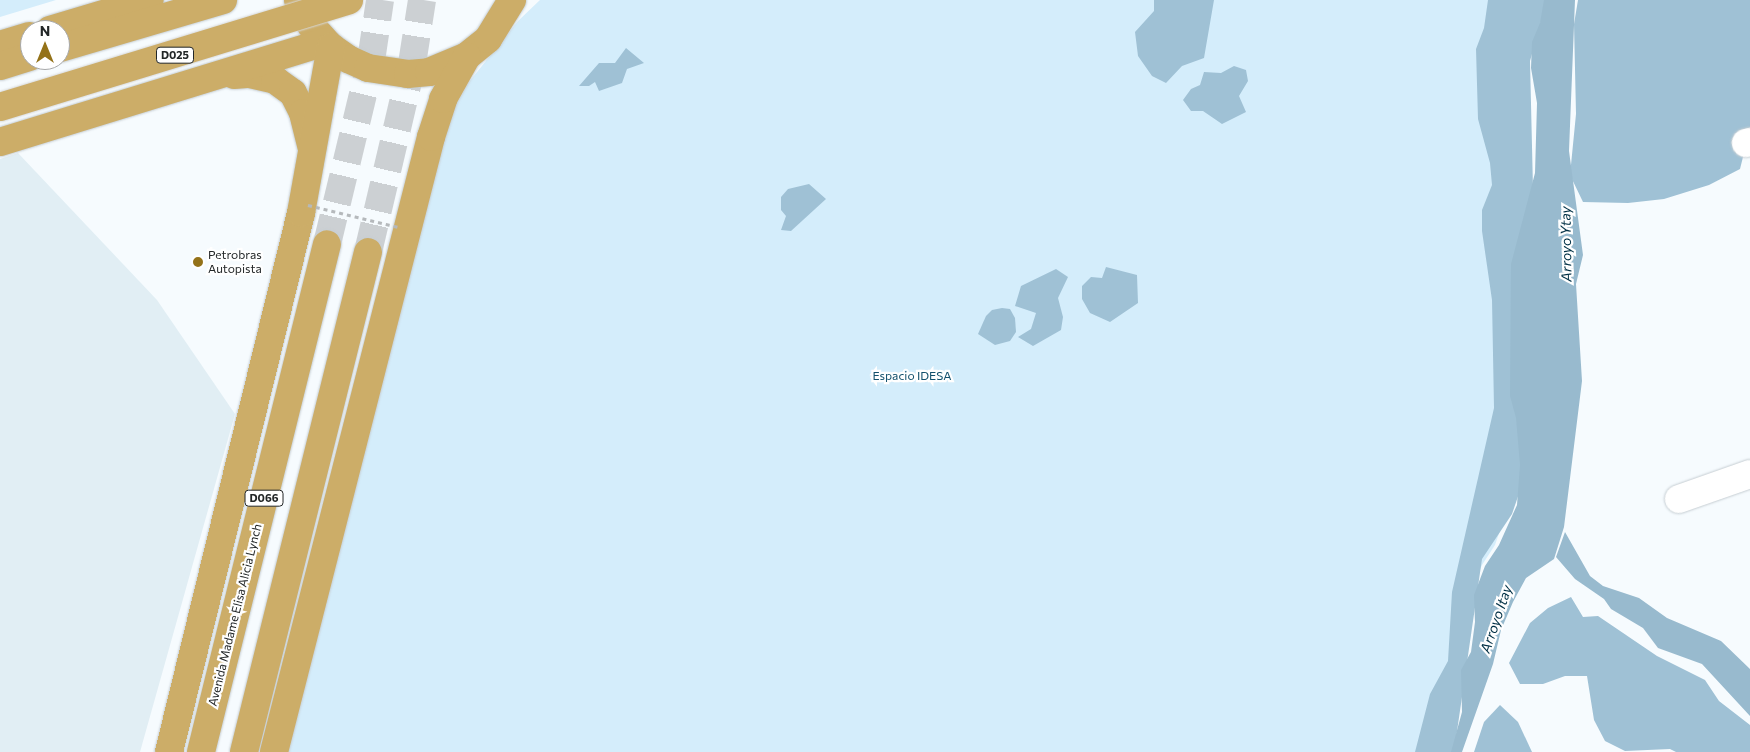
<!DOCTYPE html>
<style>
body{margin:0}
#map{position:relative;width:1750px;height:752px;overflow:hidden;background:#f6fbfe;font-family:Commissioner,sans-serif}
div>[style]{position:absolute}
.built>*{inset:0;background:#e1eef4}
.green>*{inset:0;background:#d4edfb}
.forest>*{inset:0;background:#9fc1d5}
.water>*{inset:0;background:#98bace}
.highway-tunnel>*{height:28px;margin-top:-14px;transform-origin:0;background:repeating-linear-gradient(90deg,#ccd0d3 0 28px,transparent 0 42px)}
.roads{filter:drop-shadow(0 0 1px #c6ced3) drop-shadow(0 0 1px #c6ced3)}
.minor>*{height:28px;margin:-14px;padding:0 14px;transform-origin:14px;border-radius:14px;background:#fff}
.highway>*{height:28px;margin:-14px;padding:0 14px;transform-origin:14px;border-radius:14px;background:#ccad68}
.path-bridge>*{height:3px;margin-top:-1.5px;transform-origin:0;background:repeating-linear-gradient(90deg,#b5b9bc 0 4px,transparent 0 8px)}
.bridges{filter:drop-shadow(0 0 1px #d7d8d8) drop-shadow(0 0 1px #d7d8d8)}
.highway-bridge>*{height:28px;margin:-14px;padding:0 14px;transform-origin:14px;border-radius:14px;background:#ccad68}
.dots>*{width:14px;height:14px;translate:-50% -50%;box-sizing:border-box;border:2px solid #fff;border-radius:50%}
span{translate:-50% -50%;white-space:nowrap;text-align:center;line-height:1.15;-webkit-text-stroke:4.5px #fff;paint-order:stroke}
.shield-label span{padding:1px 4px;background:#fff;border:1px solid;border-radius:4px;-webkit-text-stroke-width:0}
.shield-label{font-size:11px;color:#222627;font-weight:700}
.poi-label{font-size:12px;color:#222627}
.left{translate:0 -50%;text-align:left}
.park-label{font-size:12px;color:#12506c}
.street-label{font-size:12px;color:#222627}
.water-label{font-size:14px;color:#003045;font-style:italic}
.north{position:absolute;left:20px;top:20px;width:50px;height:50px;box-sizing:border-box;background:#fff;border:1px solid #a7a8a9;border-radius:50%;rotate:0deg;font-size:14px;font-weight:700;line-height:20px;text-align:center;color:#222627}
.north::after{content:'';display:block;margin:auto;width:18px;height:22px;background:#947219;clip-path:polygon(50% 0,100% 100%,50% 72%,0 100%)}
</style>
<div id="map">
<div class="built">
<div style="clip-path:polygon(18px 153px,157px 300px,235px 414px,140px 752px,0 752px,0 159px)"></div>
</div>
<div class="green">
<div style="clip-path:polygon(0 0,56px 0,0 17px)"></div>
<div style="clip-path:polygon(540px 0,1540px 0,1529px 39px,1510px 502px,1495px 545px,1482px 565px,1471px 590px,1446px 752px,285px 752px,447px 120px,469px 82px,518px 21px)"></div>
</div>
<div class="forest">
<div style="clip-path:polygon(1154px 0,1214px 0,1204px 58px,1182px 66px,1166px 83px,1152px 76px,1138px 56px,1135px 32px,1154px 11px)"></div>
<div style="clip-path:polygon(1488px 0,1547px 0,1530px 61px,1533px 189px,1527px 470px,1512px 514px,1482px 559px,1454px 752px,1415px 752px,1430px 694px,1448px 661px,1452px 592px,1494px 408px,1492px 300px,1482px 231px,1482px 210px,1492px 185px,1490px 163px,1478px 119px,1476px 49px,1484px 28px)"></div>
<div style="clip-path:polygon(1578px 0,1750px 0,1750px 129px,1740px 169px,1709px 185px,1664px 199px,1628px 203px,1583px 202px,1570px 175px,1576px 114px,1574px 24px)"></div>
<div style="clip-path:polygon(626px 48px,644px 63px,627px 69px,622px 83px,599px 91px,595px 82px,589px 86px,579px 86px,599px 63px,615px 63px)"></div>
<div style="clip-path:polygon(1234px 66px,1246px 70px,1248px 81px,1239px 96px,1246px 112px,1222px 124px,1203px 111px,1191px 111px,1183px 100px,1191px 89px,1200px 85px,1204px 72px,1221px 73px)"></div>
<div style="clip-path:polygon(809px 184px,826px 199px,791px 231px,781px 230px,786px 216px,781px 210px,781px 197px,788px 189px)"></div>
<div style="clip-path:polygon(1106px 267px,1137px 275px,1138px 303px,1110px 322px,1090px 313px,1082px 299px,1082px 286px,1091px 277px,1102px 278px)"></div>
<div style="clip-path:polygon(1056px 269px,1068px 277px,1058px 298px,1063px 317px,1061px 330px,1033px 346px,1018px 337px,1031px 329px,1036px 313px,1015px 306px,1021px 286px)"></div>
<div style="clip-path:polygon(1002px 308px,1010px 309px,1015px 318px,1016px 332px,1010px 341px,995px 345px,978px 334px,986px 316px,992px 310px)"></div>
<div style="clip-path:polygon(1571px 597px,1583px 617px,1598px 616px,1657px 656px,1705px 680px,1719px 701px,1750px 725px,1750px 752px,1676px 752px,1670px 749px,1625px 751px,1605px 741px,1594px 720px,1587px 676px,1565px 676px,1543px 684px,1520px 684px,1509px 663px,1530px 623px,1548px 608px)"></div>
<div style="clip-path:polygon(1500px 705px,1518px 722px,1532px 752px,1474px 752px,1484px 722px)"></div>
</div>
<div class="water">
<div style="clip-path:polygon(1544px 0,1575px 0,1569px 151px,1583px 255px,1576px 284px,1582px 381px,1564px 527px,1554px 559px,1526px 578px,1513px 602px,1501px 630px,1493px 664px,1462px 752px,1451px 752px,1462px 712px,1461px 670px,1471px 652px,1475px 622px,1474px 595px,1485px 566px,1499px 545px,1517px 505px,1520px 465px,1516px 418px,1510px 396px,1511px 264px,1535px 173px,1537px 103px,1531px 68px,1532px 42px,1540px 23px)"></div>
<div style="clip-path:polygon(1565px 532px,1590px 576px,1603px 586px,1639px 598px,1667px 618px,1721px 641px,1750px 669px,1750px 716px,1702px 664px,1658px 648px,1643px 628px,1611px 609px,1604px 599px,1575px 579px,1556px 557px)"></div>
</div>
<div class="highway-tunnel">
<div style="left:327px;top:244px;width:188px;rotate:-76.5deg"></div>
<div style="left:371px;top:61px;width:62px;rotate:-81.6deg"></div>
<div style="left:368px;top:252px;width:193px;rotate:-76.8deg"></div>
<div style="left:412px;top:64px;width:65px;rotate:-81.1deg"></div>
</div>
<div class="roads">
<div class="minor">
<div style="left:1746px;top:143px;width:4px;rotate:-14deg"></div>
<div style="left:1679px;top:499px;width:75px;rotate:-19.4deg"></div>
</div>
<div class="highway">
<div style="left:298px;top:0;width:28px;rotate:63deg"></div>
<div style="left:311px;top:25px;width:30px;rotate:48deg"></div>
<div style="left:331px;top:47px;width:21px;rotate:35deg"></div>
<div style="left:348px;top:59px;width:22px;rotate:24deg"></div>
<div style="left:368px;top:68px;width:40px;rotate:8.5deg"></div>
<div style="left:408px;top:74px;width:21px;rotate:-5deg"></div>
<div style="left:429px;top:72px;width:41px;rotate:-22.8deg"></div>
<div style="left:467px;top:56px;width:27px;rotate:-39deg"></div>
<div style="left:488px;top:39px;width:46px;rotate:-58.4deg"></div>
<div style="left:50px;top:30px;width:104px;rotate:-16.7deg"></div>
<div style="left:0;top:45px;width:31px;rotate:-17deg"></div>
<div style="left:60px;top:48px;width:170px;rotate:-16.4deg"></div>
<div style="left:0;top:66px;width:31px;rotate:-17deg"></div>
<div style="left:234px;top:75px;width:16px;rotate:-4deg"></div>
<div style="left:250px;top:74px;width:26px;rotate:13deg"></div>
<div style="left:275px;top:80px;width:22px;rotate:36deg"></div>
<div style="left:293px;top:93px;width:22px;rotate:63deg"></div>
<div style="left:303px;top:113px;width:36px;rotate:76deg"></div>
<div style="left:0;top:142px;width:340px;rotate:-17.1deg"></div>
<div style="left:169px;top:752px;width:555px;rotate:-76.24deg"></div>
<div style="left:301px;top:213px;width:169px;rotate:-79.8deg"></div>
<div style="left:201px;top:752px;width:523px;rotate:-76.07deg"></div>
<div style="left:244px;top:752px;width:515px;rotate:-76.07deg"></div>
<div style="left:274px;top:752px;width:635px;rotate:-75.68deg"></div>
<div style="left:431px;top:137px;width:40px;rotate:-72deg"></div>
<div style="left:443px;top:99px;width:49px;rotate:-60.8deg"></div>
</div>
</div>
<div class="path-bridge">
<div style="left:308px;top:205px;width:93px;rotate:13.7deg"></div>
</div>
<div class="bridges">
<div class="highway-bridge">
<div style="left:0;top:107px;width:365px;rotate:-17deg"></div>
</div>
</div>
<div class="dots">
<div style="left:198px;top:262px;background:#947219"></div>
</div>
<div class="shield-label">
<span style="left:175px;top:55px">D025</span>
<span style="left:264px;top:498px">D066</span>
</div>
<div class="poi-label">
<span class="left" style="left:208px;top:262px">Petrobras<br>Autopista</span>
</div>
<div class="park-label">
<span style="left:912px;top:376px">Espacio IDESA</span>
</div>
<div class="street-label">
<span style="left:235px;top:615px;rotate:-76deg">Avenida Madame Elisa Alicia Lynch</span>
</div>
<div class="water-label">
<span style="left:1566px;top:244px;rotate:-91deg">Arroyo Ytay</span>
<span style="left:1496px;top:619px;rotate:-71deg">Arroyo Itay</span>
</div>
<div class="north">N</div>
</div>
